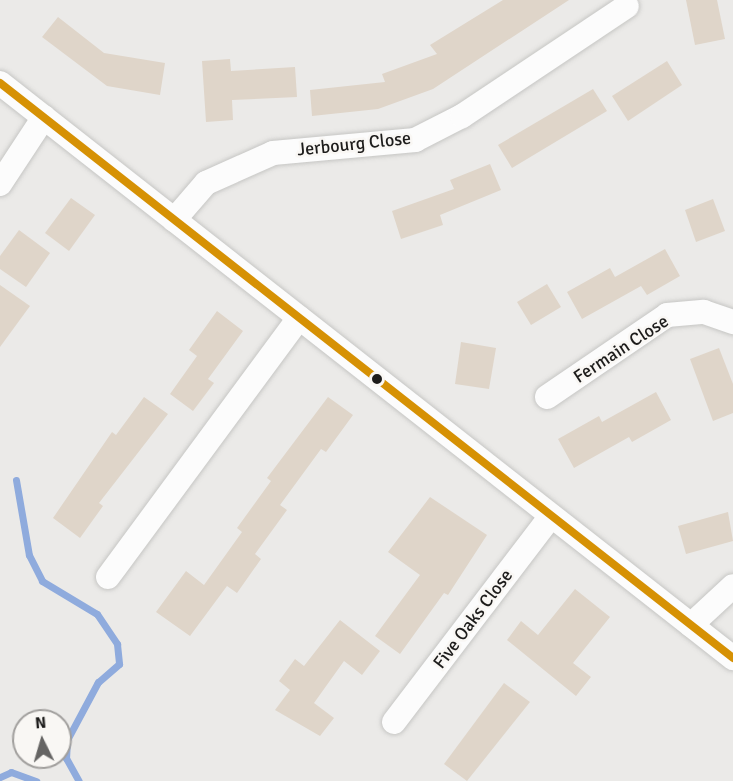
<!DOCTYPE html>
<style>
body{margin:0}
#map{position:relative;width:733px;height:781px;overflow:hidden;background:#ebeae8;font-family:Signika,sans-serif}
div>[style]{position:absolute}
.stream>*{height:7px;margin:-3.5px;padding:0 3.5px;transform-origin:3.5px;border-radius:3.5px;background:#8fabdd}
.building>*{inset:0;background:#dfd5c9}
.roads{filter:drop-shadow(0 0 2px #c6c6c4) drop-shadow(0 0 2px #c6c6c4)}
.street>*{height:24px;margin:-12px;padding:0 12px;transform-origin:12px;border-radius:12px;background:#fcfcfc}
.bus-1>*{height:8px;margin:-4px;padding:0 4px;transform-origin:4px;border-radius:4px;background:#d69104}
.dots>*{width:16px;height:16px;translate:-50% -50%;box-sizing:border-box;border:3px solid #f9f7f4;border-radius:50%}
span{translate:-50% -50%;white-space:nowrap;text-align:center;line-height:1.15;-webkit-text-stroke:5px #f9f7f4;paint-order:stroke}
.street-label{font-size:18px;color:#1d1c1b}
.north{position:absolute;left:12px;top:709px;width:60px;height:60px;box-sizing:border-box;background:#f9f7f4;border:2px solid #a19f9d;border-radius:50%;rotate:355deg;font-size:16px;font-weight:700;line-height:24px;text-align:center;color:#1d1c1b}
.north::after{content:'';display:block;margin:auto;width:21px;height:27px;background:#656463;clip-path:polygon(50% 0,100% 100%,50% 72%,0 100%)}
</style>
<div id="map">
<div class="stream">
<div style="left:16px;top:480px;width:76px;rotate:80.2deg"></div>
<div style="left:29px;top:555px;width:29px;rotate:63deg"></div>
<div style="left:42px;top:581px;width:64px;rotate:31deg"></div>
<div style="left:97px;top:614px;width:36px;rotate:56deg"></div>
<div style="left:117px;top:644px;width:20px;rotate:84deg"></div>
<div style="left:119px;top:664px;width:28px;rotate:139deg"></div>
<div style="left:98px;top:682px;width:66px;rotate:118.1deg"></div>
<div style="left:67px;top:740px;width:18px;rotate:93deg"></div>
<div style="left:66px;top:758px;width:26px;rotate:61deg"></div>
<div style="left:0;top:777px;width:12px;rotate:-24deg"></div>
<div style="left:11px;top:772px;width:27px;rotate:20deg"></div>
</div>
<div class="building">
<div style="clip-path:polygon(503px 0,569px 0,433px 89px,378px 109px,312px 116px,310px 90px,385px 82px,382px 74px,437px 54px,430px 45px)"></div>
<div style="clip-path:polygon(686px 0,717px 0,725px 39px,695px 45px)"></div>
<div style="clip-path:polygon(58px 17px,104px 53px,165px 63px,160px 95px,107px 86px,42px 37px)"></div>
<div style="clip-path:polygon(230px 59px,231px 71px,295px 67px,297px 97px,232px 100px,233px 120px,206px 122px,202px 61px)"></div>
<div style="clip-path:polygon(667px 61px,682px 85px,628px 121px,612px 96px)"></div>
<div style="clip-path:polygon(593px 89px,607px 111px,512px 168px,498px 145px)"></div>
<div style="clip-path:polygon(490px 164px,501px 190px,440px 215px,443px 225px,401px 239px,392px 211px,454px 189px,450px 180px)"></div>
<div style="clip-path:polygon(71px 198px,95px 215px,69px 251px,45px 233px)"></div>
<div style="clip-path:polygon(713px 199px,725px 231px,696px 242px,685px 210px)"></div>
<div style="clip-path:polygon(19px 230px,50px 253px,26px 287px,0 269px,0 256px)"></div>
<div style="clip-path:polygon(665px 249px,680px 276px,647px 295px,641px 286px,582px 319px,567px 292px,610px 268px,615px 277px)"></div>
<div style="clip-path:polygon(547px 284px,561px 307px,531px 325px,517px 302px)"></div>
<div style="clip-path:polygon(0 285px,30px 306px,0 347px)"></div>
<div style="clip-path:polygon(217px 311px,243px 331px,208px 379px,214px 383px,193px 411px,170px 394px,197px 356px,189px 350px)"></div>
<div style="clip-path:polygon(461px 342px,496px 348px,489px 389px,455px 384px)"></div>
<div style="clip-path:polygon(719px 348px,733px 384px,733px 413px,713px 421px,690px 359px)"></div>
<div style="clip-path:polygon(656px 392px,671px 420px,632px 442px,629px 437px,574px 468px,558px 439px,599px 416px,602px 422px)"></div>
<div style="clip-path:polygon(144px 397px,168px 414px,99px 503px,103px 506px,80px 538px,53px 518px,112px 432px,116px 435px)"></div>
<div style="clip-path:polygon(328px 397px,353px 415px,326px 452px,321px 449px,280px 505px,287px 510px,255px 554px,261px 559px,237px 593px,227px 586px,190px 636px,156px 612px,186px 571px,204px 585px,242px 532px,237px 528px,271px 481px,267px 478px)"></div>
<div style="clip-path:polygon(430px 497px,487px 535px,448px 595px,444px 593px,400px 654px,375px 636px,420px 575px,388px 552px)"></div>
<div style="clip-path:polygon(728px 512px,733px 541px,686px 554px,678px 526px)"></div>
<div style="clip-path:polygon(575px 589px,610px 617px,573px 663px,591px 677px,576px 696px,507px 640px,521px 621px,538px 635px)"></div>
<div style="clip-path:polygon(340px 620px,380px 651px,362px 675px,344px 661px,314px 703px,334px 718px,320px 736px,275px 710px,290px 690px,279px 681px,295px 659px,304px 666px)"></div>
<div style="clip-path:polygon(504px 683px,530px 702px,467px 781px,444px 764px)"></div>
</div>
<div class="roads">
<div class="street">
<div style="left:0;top:83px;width:932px;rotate:38.11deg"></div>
<div style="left:0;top:184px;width:80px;rotate:-56.7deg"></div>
<div style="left:174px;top:220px;width:49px;rotate:-49.1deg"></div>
<div style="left:206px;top:183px;width:73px;rotate:-24.1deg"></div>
<div style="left:273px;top:153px;width:143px;rotate:-5.2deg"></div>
<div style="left:415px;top:140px;width:53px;rotate:-27.1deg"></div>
<div style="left:462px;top:116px;width:198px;rotate:-33.7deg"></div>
<div style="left:547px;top:397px;width:145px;rotate:-34.3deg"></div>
<div style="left:667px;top:315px;width:37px;rotate:-5deg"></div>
<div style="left:704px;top:312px;width:31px;rotate:19deg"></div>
<div style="left:108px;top:577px;width:322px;rotate:-53.6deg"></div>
<div style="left:691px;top:625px;width:57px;rotate:-42.9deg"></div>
<div style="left:394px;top:722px;width:259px;rotate:-52.7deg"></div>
</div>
</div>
<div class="bus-1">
<div style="left:0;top:83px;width:932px;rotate:38.11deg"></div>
</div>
<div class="dots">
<div style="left:377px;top:379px;background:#1d1c1b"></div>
</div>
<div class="street-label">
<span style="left:354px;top:144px;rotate:-6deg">Jerbourg Close</span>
<span style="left:621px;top:349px;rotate:-33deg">Fermain Close</span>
<span style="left:473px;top:619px;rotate:-53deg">Five Oaks Close</span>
</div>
<div class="north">N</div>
</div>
